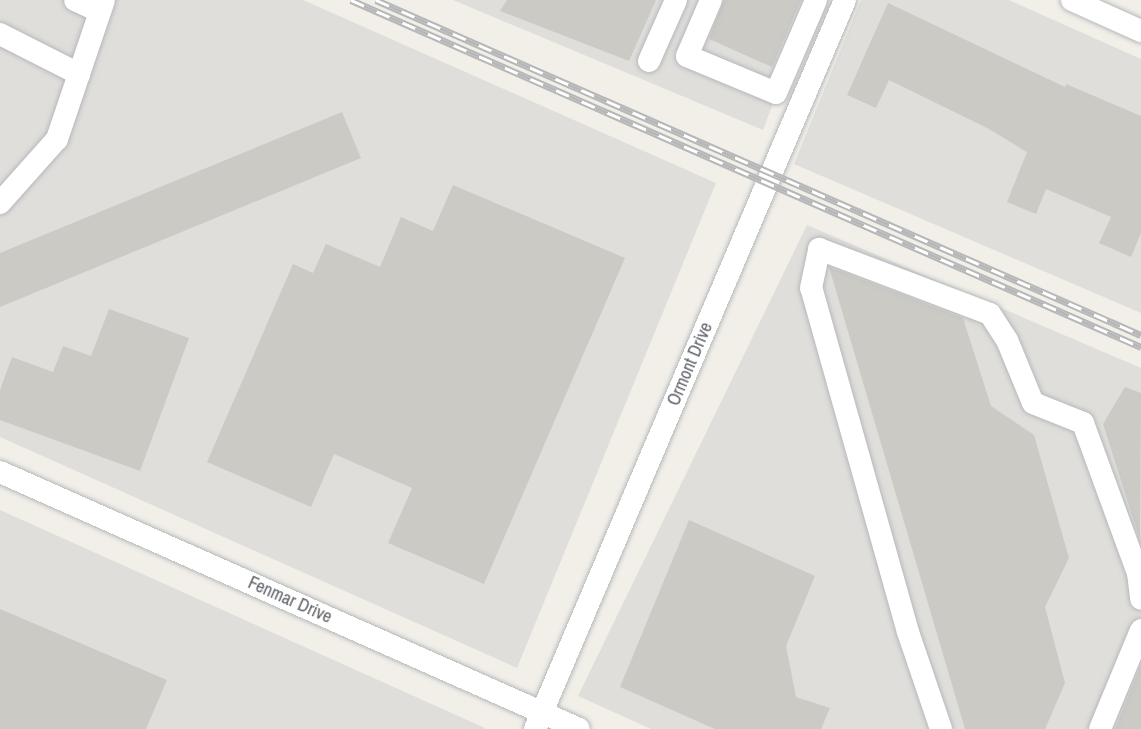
<!DOCTYPE html>
<style>
body{margin:0}
#map{position:relative;width:1141px;height:729px;overflow:hidden;background:#f1efe8;font-family:"Archivo Narrow",sans-serif}
div>[style]{position:absolute}
.industrial>*{inset:0;background:#e0deda}
.building>*{inset:0;background:#cccac5}
.roads{filter:drop-shadow(0 0 2px #b5b8bc) drop-shadow(0 0 2px #b5b8bc)}
.minor>*{height:22px;margin:-11px;padding:0 11px;transform-origin:11px;border-radius:11px;background:#fff}
.rail>*{height:7px;margin-top:-3.5px;transform-origin:0;background:repeating-linear-gradient(90deg,#fff 0 14px,#b6b7b8 0 28px);box-sizing:border-box;border-block:2px solid #b6b7b8}
span{translate:-50% -50%;white-space:nowrap;text-align:center;line-height:1.15;-webkit-text-stroke:5px #fff;paint-order:stroke}
.street-label{font-size:18px;color:#5f6368}
</style>
<div id="map">
<div class="industrial">
<div style="clip-path:polygon(0 0,303px 0,716px 183px,517px 668px,0 437px)"></div>
<div style="clip-path:polygon(453px 0,812px 0,763px 130px)"></div>
<div style="clip-path:polygon(861px 0,1009px 0,1141px 59px,1141px 313px,794px 164px)"></div>
<div style="clip-path:polygon(807px 225px,1141px 368px,1141px 729px,651px 729px,578px 696px)"></div>
<div style="clip-path:polygon(0 510px,485px 728px,484px 729px,0 729px)"></div>
</div>
<div class="building">
<div style="clip-path:polygon(507px 0,656px 0,629px 61px,500px 11px)"></div>
<div style="clip-path:polygon(724px 0,801px 0,772px 67px,709px 39px)"></div>
<div style="clip-path:polygon(888px 3px,1065px 87px,1066px 84px,1141px 116px,1141px 233px,1131px 257px,1099px 243px,1111px 217px,1046px 189px,1036px 214px,1007px 202px,1027px 152px,987px 128px,889px 80px,876px 108px,847px 95px)"></div>
<div style="clip-path:polygon(342px 112px,361px 158px,0 307px,0 253px)"></div>
<div style="clip-path:polygon(453px 185px,625px 258px,484px 584px,388px 543px,412px 488px,334px 454px,311px 507px,207px 462px,293px 264px,313px 273px,326px 244px,380px 267px,401px 217px,433px 231px)"></div>
<div style="clip-path:polygon(829px 267px,963px 318px,991px 406px,1034px 435px,1069px 558px,1045px 607px,1065px 683px,1045px 729px,965px 729px)"></div>
<div style="clip-path:polygon(109px 309px,189px 338px,140px 471px,0 420px,0 390px,12px 357px,53px 372px,63px 346px,91px 356px)"></div>
<div style="clip-path:polygon(1125px 387px,1141px 393px,1140px 540px,1103px 424px)"></div>
<div style="clip-path:polygon(689px 520px,815px 576px,786px 646px,796px 697px,830px 708px,821px 729px,715px 729px,620px 687px)"></div>
<div style="clip-path:polygon(0 609px,167px 680px,146px 729px,0 729px)"></div>
<div style="clip-path:polygon(1141px 665px,1141px 729px,1115px 729px)"></div>
</div>
<div class="roads">
<div class="minor">
<div style="left:75px;top:0;width:26px;rotate:25deg"></div>
<div style="left:711px;top:0;width:61px;rotate:113.2deg"></div>
<div style="left:687px;top:56px;width:96px;rotate:22.6deg"></div>
<div style="left:776px;top:93px;width:101px;rotate:-66.7deg"></div>
<div style="left:1072px;top:0;width:76px;rotate:24.2deg"></div>
<div style="left:0;top:34px;width:89px;rotate:26.9deg"></div>
<div style="left:79px;top:74px;width:69px;rotate:108.7deg"></div>
<div style="left:57px;top:139px;width:86px;rotate:131.7deg"></div>
<div style="left:649px;top:61px;width:67px;rotate:-66.1deg"></div>
<div style="left:79px;top:74px;width:78px;rotate:-71.3deg"></div>
<div style="left:0;top:472px;width:633px;rotate:23.93deg"></div>
<div style="left:535px;top:729px;width:792px;rotate:-66.96deg"></div>
<div style="left:941px;top:729px;width:102px;rotate:-108.8deg"></div>
<div style="left:908px;top:632px;width:357px;rotate:-105.7deg"></div>
<div style="left:811px;top:288px;width:40px;rotate:-78deg"></div>
<div style="left:819px;top:249px;width:183px;rotate:20.8deg"></div>
<div style="left:990px;top:314px;width:31px;rotate:57deg"></div>
<div style="left:1007px;top:340px;width:68px;rotate:67.6deg"></div>
<div style="left:1033px;top:403px;width:54px;rotate:21.8deg"></div>
<div style="left:1083px;top:423px;width:160px;rotate:69.9deg"></div>
<div style="left:1138px;top:573px;width:26px;rotate:83deg"></div>
<div style="left:1100px;top:729px;width:107px;rotate:-67.5deg"></div>
</div>
</div>
<div class="rail">
<div style="left:351px;top:0;width:863px;rotate:23.71deg"></div>
<div style="left:376px;top:0;width:835px;rotate:23.65deg"></div>
</div>
<div class="street-label">
<span style="left:690px;top:364px;rotate:-67deg">Ormont Drive</span>
<span style="left:290px;top:600px;rotate:24deg">Fenmar Drive</span>
</div>
</div>
